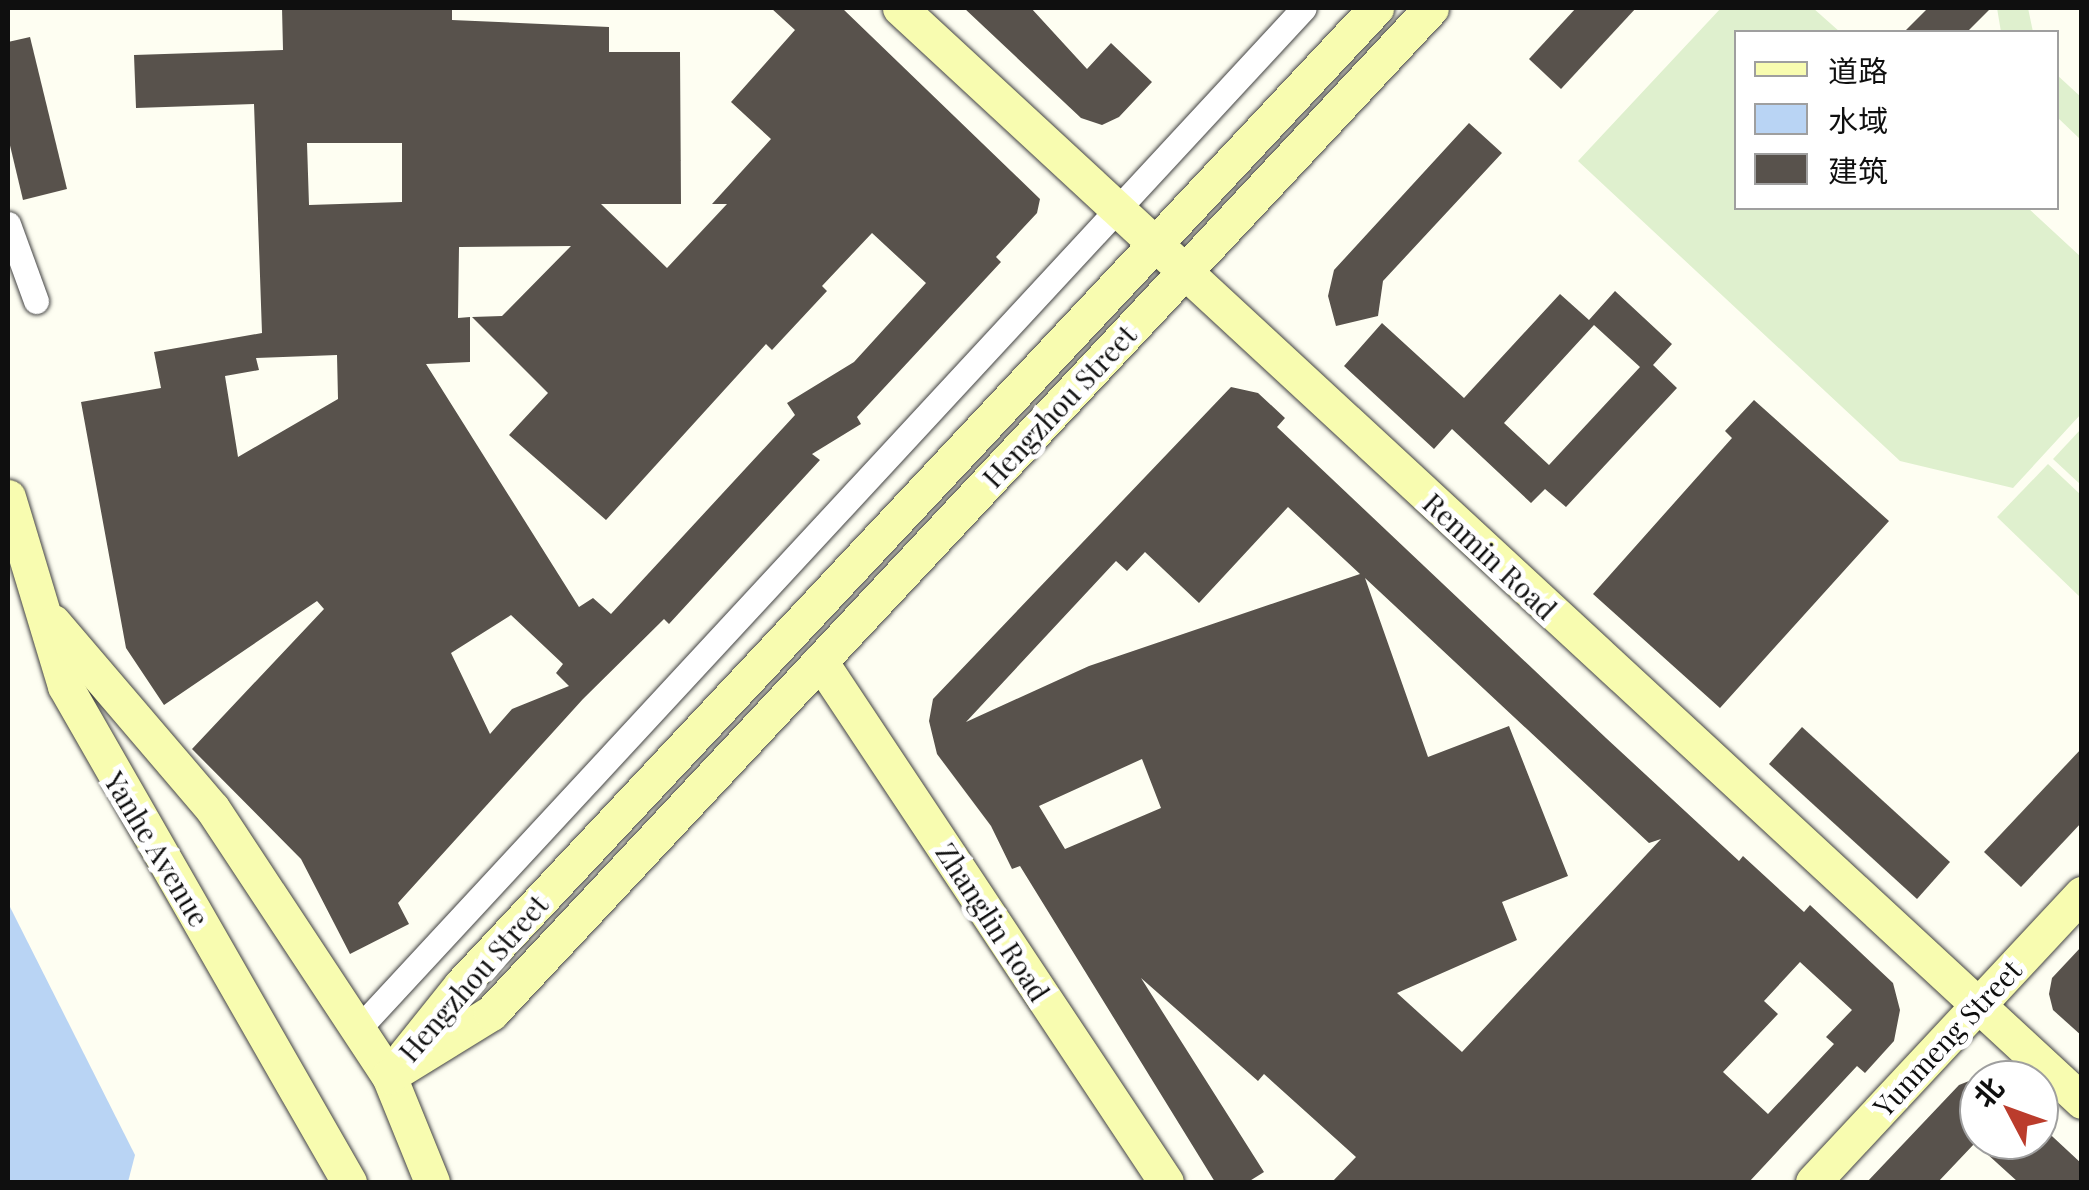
<!DOCTYPE html>
<meta charset="utf-8">
<style>
body{margin:0}
#map{position:relative;width:2089px;height:1190px;overflow:hidden;background:#fefef2;font-family:"Playfair Display","Noto Sans SC",serif}
div>[style]{position:absolute}
.pitch>*{inset:0;background:#dff0ce}
.water>*{inset:0;background:#b9d4f4}
.building>*{inset:0;background:#58524c}
.roads{filter:drop-shadow(0 0 2px #424242) drop-shadow(0 0 2px #424242)}
.street>*{height:25px;margin:-12.5px;padding:0 12.5px;transform-origin:12.5px;border-radius:12.5px;background:#fff}
.secondary>*{height:35px;margin:-17.5px;padding:0 17.5px;transform-origin:17.5px;border-radius:17.5px;background:#f8fcb0}
span{translate:-50% -50%;white-space:nowrap;text-align:center;line-height:1.15;-webkit-text-stroke:10px #fff;paint-order:stroke}
.street-label{font-size:28px;color:#0f0f0f}
.frame{position:absolute;inset:0;border:10px solid #0f0f0f;pointer-events:none}
.legend{position:absolute;left:1734px;top:30px;width:325px;height:180px;box-sizing:border-box;background:#fff;border:2px solid #9f9f9f;margin:0;padding:12px 18px;list-style:none;font-size:30px;color:#0f0f0f}
.legend li{display:flex;align-items:center;gap:20px;height:50px}
.legend b{width:50px;border:2px solid #9f9f9f}
.north{position:absolute;left:1959px;top:1060px;width:100px;height:100px;box-sizing:border-box;background:#fff;border:2px solid #9f9f9f;border-radius:50%;rotate:311deg;font-size:28px;font-weight:700;line-height:40px;text-align:center;color:#0f0f0f}
.north::after{content:'';display:block;margin:auto;width:35px;height:45px;background:#bb3c2c;clip-path:polygon(50% 0,100% 100%,50% 72%,0 100%)}
</style>
<div id="map">
<div class="pitch">
<div style="clip-path:polygon(1721px 8px,1813px 8px,1840px 32px,1736px 32px,1736px 208px,2028px 208px,2081px 257px,2081px 414px,2013px 488px,1900px 461px,1578px 161px)"></div>
<div style="clip-path:polygon(1997px 8px,2028px 8px,2033px 32px,2001px 32px)"></div>
<div style="clip-path:polygon(2056px 74px,2081px 97px,2081px 140px,2057px 117px)"></div>
<div style="clip-path:polygon(2081px 429px,2081px 485px,2053px 459px)"></div>
<div style="clip-path:polygon(2048px 464px,2081px 495px,2081px 598px,1997px 517px)"></div>
</div>
<div class="water">
<div style="clip-path:polygon(8px 903px,135px 1155px,128px 1182px,8px 1182px)"></div>
</div>
<div class="building">
<div style="clip-path:polygon(evenodd,282px 8px,452px 8px,452px 20px,609px 27px,609px 52px,680px 52px,681px 204px,601px 204px,667px 268px,727px 204px,712px 204px,771px 139px,731px 102px,795px 30px,771px 8px,842px 8px,1040px 199px,1037px 213px,996px 257px,1001px 262px,857px 417px,861px 424px,812px 454px,820px 460px,669px 624px,664px 619px,583px 699px,398px 903px,409px 924px,350px 954px,301px 859px,192px 749px,324px 609px,317px 601px,164px 705px,126px 648px,81px 402px,161px 388px,154px 352px,262px 333px,254px 104px,136px 108px,134px 55px,283px 50px,282px 8px,307px 143px,402px 143px,402px 202px,309px 205px,307px 143px,282px 8px,872px 233px,926px 283px,854px 362px,787px 403px,795px 415px,611px 614px,593px 598px,579px 607px,426px 364px,470px 362px,470px 317px,458px 318px,459px 247px,571px 246px,502px 316px,472px 317px,548px 393px,509px 435px,606px 520px,766px 344px,772px 350px,827px 291px,822px 286px,872px 233px,282px 8px,337px 355px,338px 399px,238px 457px,225px 376px,259px 370px,256px 358px,337px 355px,282px 8px,511px 615px,563px 664px,556px 673px,569px 686px,512px 709px,490px 734px,451px 653px,511px 615px)"></div>
<div style="clip-path:polygon(964px 8px,1031px 8px,1087px 69px,1111px 43px,1152px 82px,1119px 117px,1102px 125px,1081px 118px)"></div>
<div style="clip-path:polygon(1576px 8px,1636px 8px,1561px 89px,1529px 59px)"></div>
<div style="clip-path:polygon(1928px 8px,1991px 8px,1967px 32px,1904px 32px)"></div>
<div style="clip-path:polygon(30px 37px,67px 189px,23px 200px,8px 137px,8px 42px)"></div>
<div style="clip-path:polygon(1469px 123px,1502px 153px,1383px 281px,1378px 316px,1336px 326px,1328px 296px,1334px 270px)"></div>
<div style="clip-path:polygon(evenodd,1615px 291px,1672px 344px,1653px 365px,1677px 388px,1566px 507px,1545px 489px,1531px 503px,1452px 429px,1434px 449px,1344px 366px,1382px 323px,1464px 398px,1560px 294px,1589px 320px,1615px 291px,1594px 325px,1640px 367px,1549px 465px,1504px 423px,1594px 325px)"></div>
<div style="clip-path:polygon(evenodd,1231px 387px,1258px 393px,1285px 418px,1277px 427px,1606px 738px,1739px 861px,1743px 856px,1804px 912px,1810px 905px,1893px 983px,1900px 1010px,1894px 1041px,1865px 1073px,1857px 1066px,1749px 1182px,1332px 1182px,1356px 1157px,1264px 1074px,1258px 1081px,1141px 978px,1264px 1172px,1248px 1182px,1215px 1182px,1020px 866px,1012px 869px,991px 826px,937px 754px,929px 721px,933px 699px,1231px 387px,1288px 507px,1360px 574px,1089px 666px,966px 722px,1116px 561px,1127px 571px,1145px 552px,1199px 603px,1288px 507px,1231px 387px,1365px 578px,1649px 843px,1661px 839px,1462px 1052px,1397px 993px,1517px 940px,1502px 902px,1568px 876px,1509px 726px,1428px 757px,1365px 578px,1231px 387px,1142px 759px,1161px 808px,1065px 849px,1039px 806px,1142px 759px,1231px 387px,1800px 962px,1852px 1010px,1826px 1037px,1834px 1044px,1768px 1114px,1723px 1072px,1778px 1014px,1764px 1001px,1800px 962px)"></div>
<div style="clip-path:polygon(1754px 400px,1889px 521px,1720px 708px,1593px 594px,1732px 438px,1725px 431px)"></div>
<div style="clip-path:polygon(1802px 727px,1950px 862px,1917px 899px,1769px 764px)"></div>
<div style="clip-path:polygon(2082px 748px,2082px 822px,2021px 887px,1984px 852px)"></div>
<div style="clip-path:polygon(2082px 946px,2082px 1036px,2053px 1010px,2049px 994px,2052px 978px)"></div>
<div style="clip-path:polygon(1979px 1077px,1977px 1140px,2039px 1140px,2039px 1124px,2082px 1164px,2082px 1182px,2018px 1182px,1975px 1143px,1938px 1182px,1867px 1182px,1959px 1085px)"></div>
</div>
<div class="roads">
<div class="street">
<div style="left:8px;top:224px;width:82px;rotate:70deg"></div>
<div style="left:359px;top:1028px;width:1390px;rotate:-47.19deg"></div>
</div>
<div class="secondary">
<div style="left:900px;top:8px;width:1610px;rotate:42.76deg"></div>
<div style="left:8px;top:497px;width:197px;rotate:73.2deg"></div>
<div style="left:65px;top:686px;width:572px;rotate:60.21deg"></div>
<div style="left:53px;top:622px;width:245px;rotate:49.5deg"></div>
<div style="left:212px;top:808px;width:321px;rotate:56.6deg"></div>
<div style="left:389px;top:1076px;width:114px;rotate:67.9deg"></div>
<div style="left:820px;top:661px;width:625px;rotate:56.41deg"></div>
<div style="left:405px;top:1055px;width:90px;rotate:-51.3deg"></div>
<div style="left:461px;top:985px;width:1339px;rotate:-46.88deg"></div>
<div style="left:389px;top:1076px;width:120px;rotate:-31.7deg"></div>
<div style="left:491px;top:1013px;width:1376px;rotate:-46.91deg"></div>
<div style="left:1813px;top:1182px;width:394px;rotate:-47deg"></div>
</div>
</div>
<div class="street-label">
<span style="left:1059px;top:406px;rotate:-47deg">Hengzhou Street</span>
<span style="left:1490px;top:556px;rotate:43deg">Renmin Road</span>
<span style="left:157px;top:849px;rotate:59deg">Yanhe Avenue</span>
<span style="left:993px;top:922px;rotate:57deg">Zhanglin Road</span>
<span style="left:473px;top:978px;rotate:-49deg">Hengzhou Street</span>
<span style="left:1947px;top:1038px;rotate:-47deg">Yunmeng Street</span>
</div>
<div class="frame"></div>
<ul class="legend">
<li><b style="height:12px;background:#f8fcb0"></b>道路</li>
<li><b style="height:28px;background:#b9d4f4"></b>水域</li>
<li><b style="height:28px;background:#58524c"></b>建筑</li>
</ul>
<div class="north">北</div>
</div>
